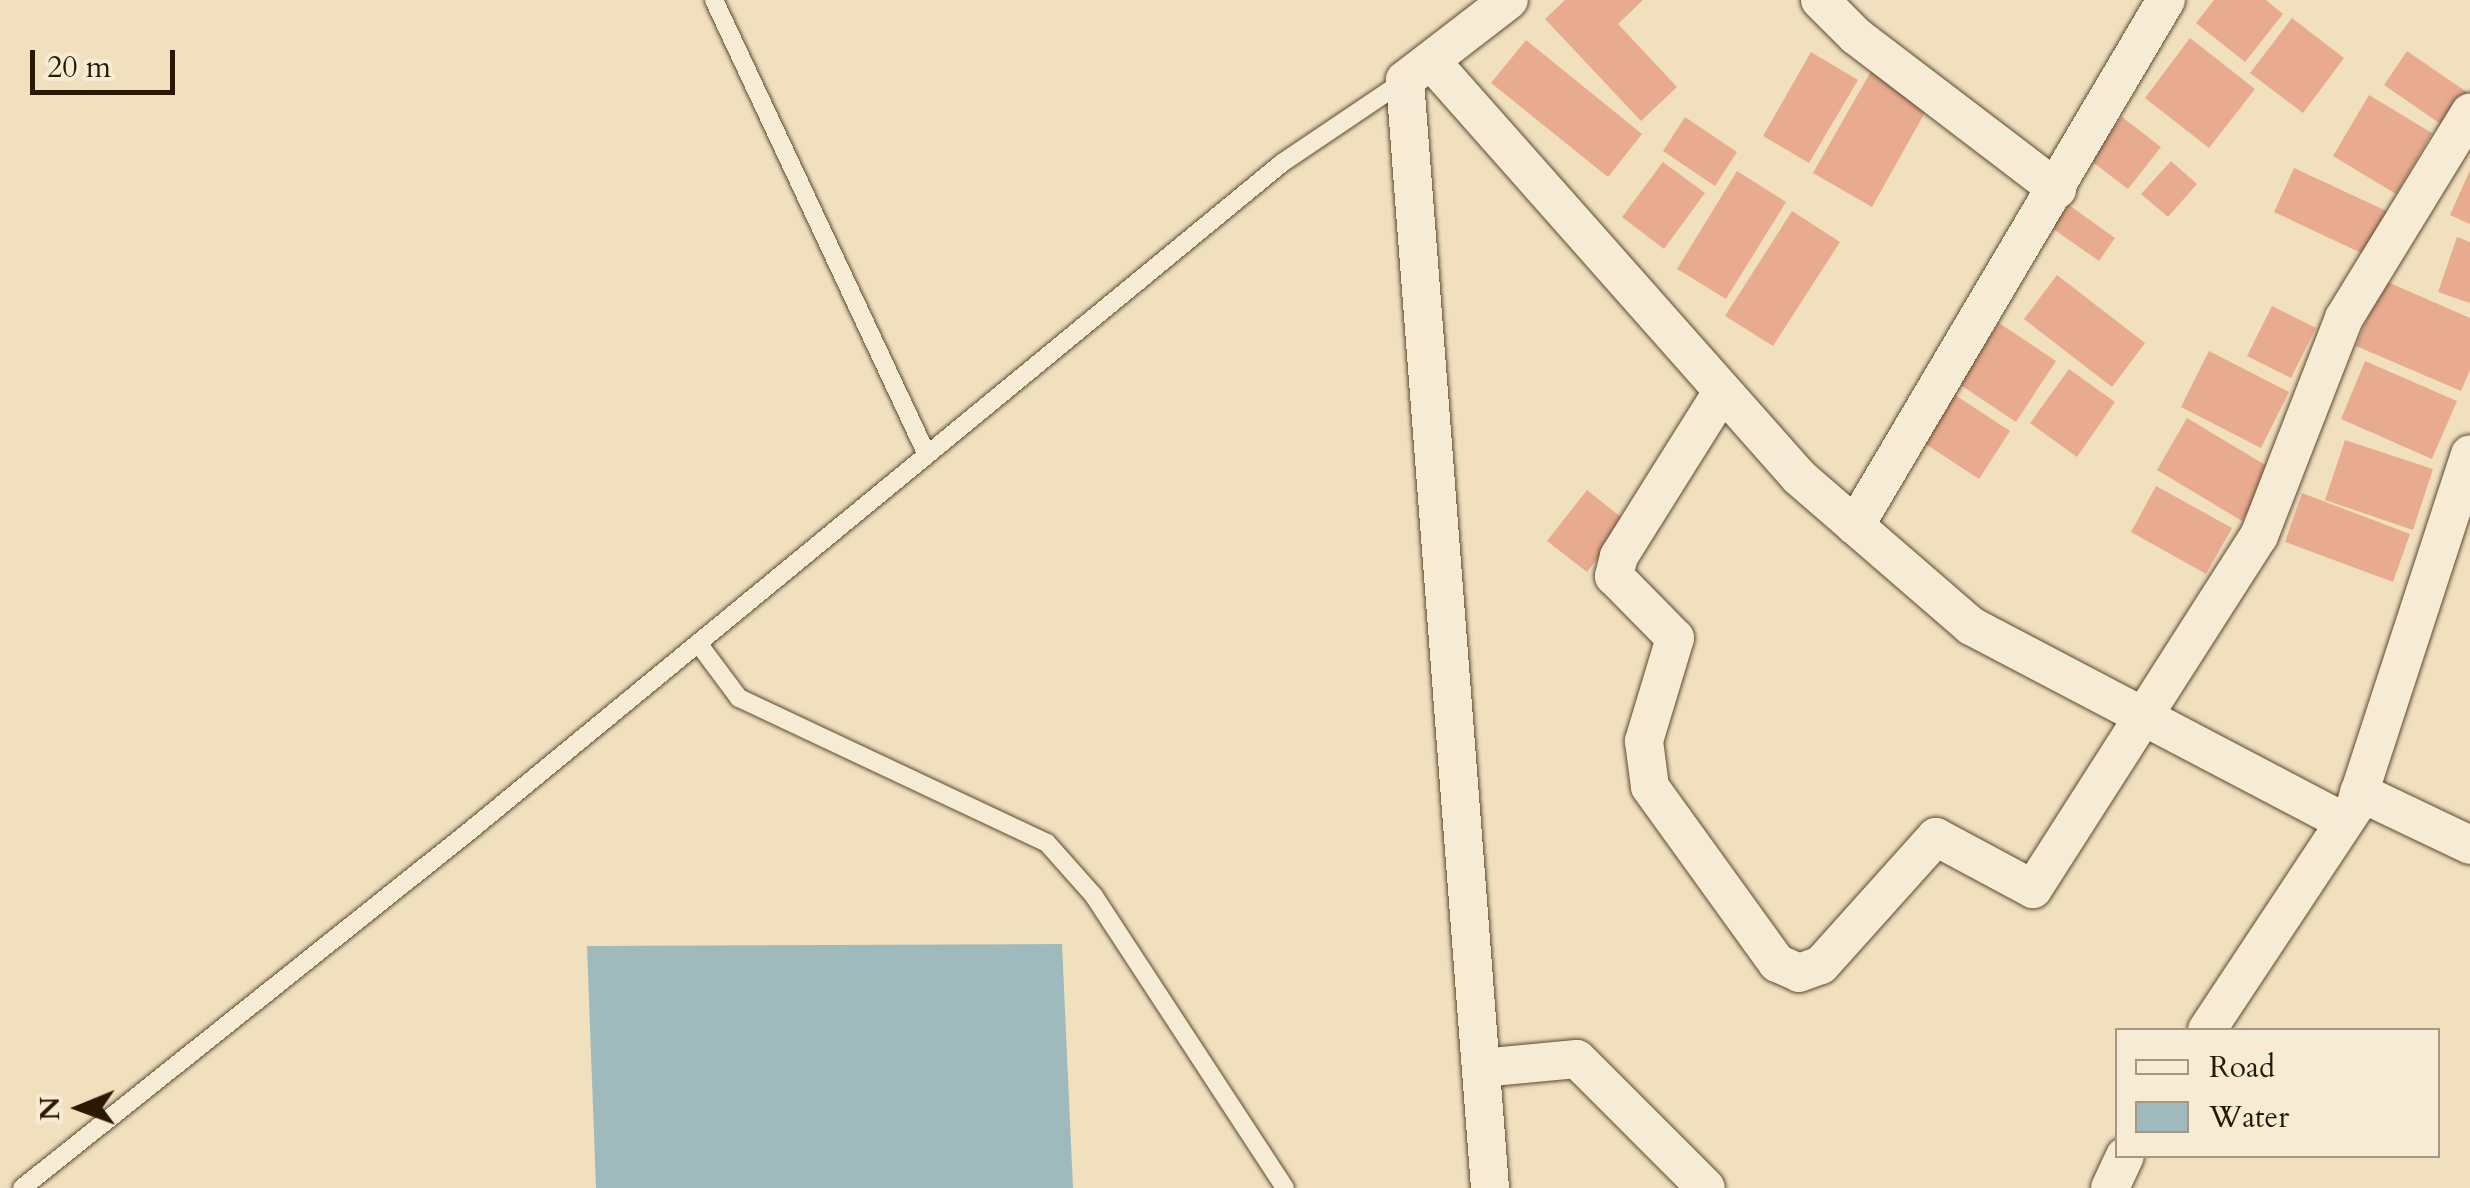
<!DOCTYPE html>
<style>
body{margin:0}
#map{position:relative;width:2470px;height:1188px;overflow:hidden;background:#f1e0be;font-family:Cardo,serif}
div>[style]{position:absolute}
.water>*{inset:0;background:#9fbabc}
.building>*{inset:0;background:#e8ab8f}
.roads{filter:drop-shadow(0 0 2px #5c4a31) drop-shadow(0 0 2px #5c4a31)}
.service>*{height:18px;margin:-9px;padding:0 9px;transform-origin:9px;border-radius:9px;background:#f6ebd5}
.minor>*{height:38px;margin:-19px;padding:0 19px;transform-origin:19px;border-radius:19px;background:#f6ebd5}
span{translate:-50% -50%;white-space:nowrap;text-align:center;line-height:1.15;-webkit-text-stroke:8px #f6ebd5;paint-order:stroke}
.legend{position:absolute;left:2115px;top:1028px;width:325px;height:130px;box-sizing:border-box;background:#f6ebd5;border:2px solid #a59781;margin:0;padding:12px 18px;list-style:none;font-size:30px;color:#2b1802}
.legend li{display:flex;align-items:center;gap:20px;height:50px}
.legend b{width:50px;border:2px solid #a59781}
.north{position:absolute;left:30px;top:1058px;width:100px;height:100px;-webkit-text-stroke:8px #f6ebd5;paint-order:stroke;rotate:269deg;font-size:28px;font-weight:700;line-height:40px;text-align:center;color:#2b1802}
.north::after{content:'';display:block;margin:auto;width:35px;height:45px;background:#2b1802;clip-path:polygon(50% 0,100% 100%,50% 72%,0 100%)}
.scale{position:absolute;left:30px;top:50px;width:145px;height:45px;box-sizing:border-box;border:5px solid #2b1802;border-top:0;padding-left:12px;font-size:30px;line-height:35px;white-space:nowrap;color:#2b1802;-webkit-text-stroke:8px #f6ebd5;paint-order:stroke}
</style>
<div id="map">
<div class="water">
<div style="clip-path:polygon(1062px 944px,1073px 1188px,596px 1188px,587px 946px)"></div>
</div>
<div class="building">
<div style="clip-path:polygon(1565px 0,1643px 0,1618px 24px,1677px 87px,1641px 121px,1545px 19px)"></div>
<div style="clip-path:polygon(2214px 0,2266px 0,2283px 14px,2245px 62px,2196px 23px)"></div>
<div style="clip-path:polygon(2292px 18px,2344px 58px,2303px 113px,2250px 73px)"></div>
<div style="clip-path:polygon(2190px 38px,2255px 89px,2209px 148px,2145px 98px)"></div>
<div style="clip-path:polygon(1526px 40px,1642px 134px,1608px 177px,1491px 83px)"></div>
<div style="clip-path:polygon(2407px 51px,2468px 93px,2445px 127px,2384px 85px)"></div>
<div style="clip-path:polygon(1811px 52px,1858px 80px,1809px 163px,1763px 136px)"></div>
<div style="clip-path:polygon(1874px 66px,1932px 100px,1872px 207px,1813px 173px)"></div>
<div style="clip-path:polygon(2369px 95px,2432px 133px,2396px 194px,2333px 156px)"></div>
<div style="clip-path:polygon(1685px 117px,1737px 152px,1715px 186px,1663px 151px)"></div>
<div style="clip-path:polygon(2122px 117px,2161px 147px,2128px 189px,2090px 160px)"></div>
<div style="clip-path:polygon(2171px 161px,2197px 184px,2168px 217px,2141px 194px)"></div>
<div style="clip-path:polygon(1663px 162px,1705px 193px,1664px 249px,1622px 217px)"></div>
<div style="clip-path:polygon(2294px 168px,2393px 214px,2372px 258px,2274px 212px)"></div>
<div style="clip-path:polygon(2470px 170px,2470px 224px,2450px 215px)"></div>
<div style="clip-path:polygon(1737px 171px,1786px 202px,1726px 299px,1677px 269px)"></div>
<div style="clip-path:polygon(2069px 205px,2115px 238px,2099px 261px,2052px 228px)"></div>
<div style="clip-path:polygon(1792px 211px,1840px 242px,1773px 346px,1725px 316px)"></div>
<div style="clip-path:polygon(2457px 237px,2470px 242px,2470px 303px,2438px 292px)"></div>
<div style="clip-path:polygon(2057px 275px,2145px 343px,2112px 387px,2024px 319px)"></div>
<div style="clip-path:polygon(2383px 280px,2470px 318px,2470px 370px,2461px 391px,2356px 346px)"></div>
<div style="clip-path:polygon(2272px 306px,2316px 328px,2291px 378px,2247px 356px)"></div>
<div style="clip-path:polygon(1999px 323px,2056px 361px,2016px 422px,1959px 384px)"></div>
<div style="clip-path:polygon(2209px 351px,2289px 392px,2261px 448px,2181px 407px)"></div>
<div style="clip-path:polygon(2365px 361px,2457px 401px,2432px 459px,2341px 419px)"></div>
<div style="clip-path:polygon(2069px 369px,2115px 402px,2077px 457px,2030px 423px)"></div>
<div style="clip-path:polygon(1952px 393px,2010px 431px,1979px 479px,1921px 441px)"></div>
<div style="clip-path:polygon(2187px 418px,2272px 469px,2242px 521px,2157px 470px)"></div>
<div style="clip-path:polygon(2345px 440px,2433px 469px,2413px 530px,2325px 500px)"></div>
<div style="clip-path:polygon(2156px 486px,2232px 528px,2206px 574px,2131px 532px)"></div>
<div style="clip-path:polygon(1587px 490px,1627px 522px,1587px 572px,1547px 541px)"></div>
<div style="clip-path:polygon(2302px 493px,2410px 534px,2393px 582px,2285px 542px)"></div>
</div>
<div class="roads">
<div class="service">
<div style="left:714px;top:0;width:502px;rotate:64.91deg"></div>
<div style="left:698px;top:643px;width:69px;rotate:53.3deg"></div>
<div style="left:739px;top:698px;width:340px;rotate:25.2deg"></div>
<div style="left:1047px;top:843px;width:71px;rotate:48.4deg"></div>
<div style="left:1094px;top:896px;width:349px;rotate:56.8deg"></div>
<div style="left:22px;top:1188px;width:568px;rotate:-38.57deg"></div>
<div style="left:466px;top:834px;width:1056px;rotate:-39.43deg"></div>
<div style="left:1282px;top:163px;width:148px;rotate:-34deg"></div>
</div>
<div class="minor">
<div style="left:1820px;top:0;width:51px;rotate:45deg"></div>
<div style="left:1856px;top:36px;width:253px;rotate:37.3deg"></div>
<div style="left:1431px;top:61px;width:555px;rotate:48.5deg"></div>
<div style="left:1799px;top:477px;width:228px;rotate:40.9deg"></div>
<div style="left:1971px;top:626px;width:421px;rotate:27.7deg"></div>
<div style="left:1722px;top:392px;width:194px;rotate:122.1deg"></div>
<div style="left:1619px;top:556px;width:21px;rotate:104deg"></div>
<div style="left:1614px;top:576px;width:87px;rotate:45.5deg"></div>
<div style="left:1675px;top:638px;width:108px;rotate:106.8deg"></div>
<div style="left:1644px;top:741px;width:46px;rotate:82.6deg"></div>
<div style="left:1650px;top:787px;width:217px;rotate:54.2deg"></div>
<div style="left:1777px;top:963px;width:24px;rotate:24deg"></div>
<div style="left:1799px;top:973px;width:23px;rotate:-20deg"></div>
<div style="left:1821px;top:965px;width:172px;rotate:-48.1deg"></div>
<div style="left:1936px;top:837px;width:110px;rotate:28.2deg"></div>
<div style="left:2033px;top:889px;width:419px;rotate:-57.4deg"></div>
<div style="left:2259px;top:536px;width:234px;rotate:-68.7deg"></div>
<div style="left:2344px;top:318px;width:241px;rotate:-58.5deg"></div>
<div style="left:1855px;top:526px;width:611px;rotate:-59.41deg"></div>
<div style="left:2359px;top:792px;width:123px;rotate:25.5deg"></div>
<div style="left:2207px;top:1030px;width:268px;rotate:-56.5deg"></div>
<div style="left:2355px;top:806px;width:370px;rotate:-71.9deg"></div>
<div style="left:1481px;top:1068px;width:96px;rotate:-5.4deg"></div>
<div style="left:1577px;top:1059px;width:182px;rotate:45deg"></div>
<div style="left:1490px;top:1188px;width:1111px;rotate:-94.39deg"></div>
<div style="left:1405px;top:80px;width:131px;rotate:-37.6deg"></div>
<div style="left:2110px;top:1188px;width:35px;rotate:-65deg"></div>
</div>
</div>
<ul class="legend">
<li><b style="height:12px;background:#f6ebd5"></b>Road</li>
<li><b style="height:28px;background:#9fbabc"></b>Water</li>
</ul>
<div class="north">N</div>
<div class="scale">20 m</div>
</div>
